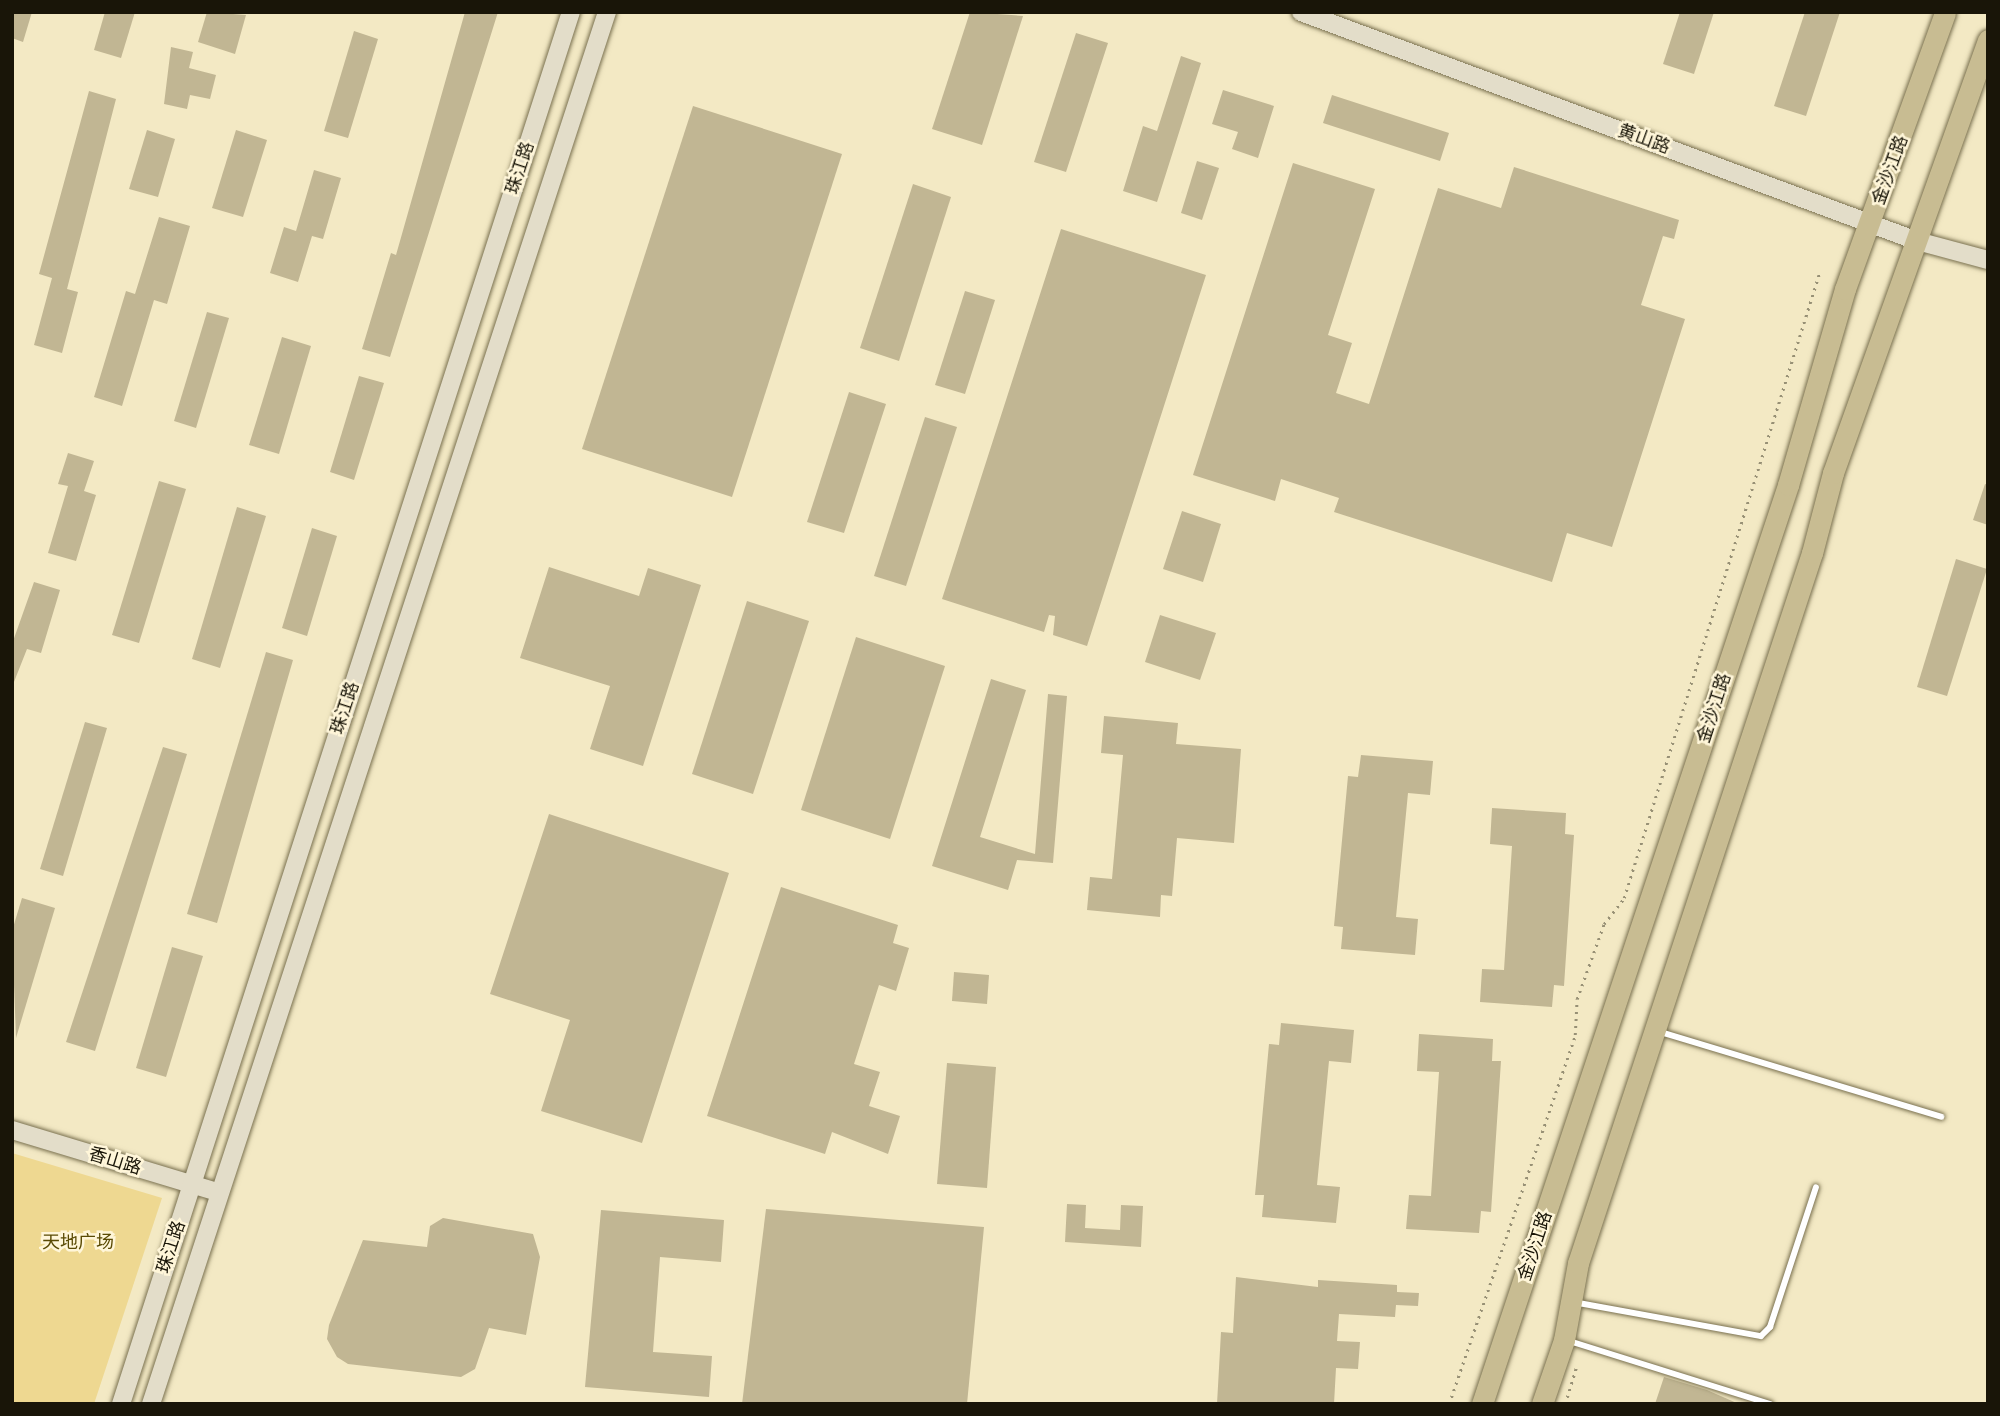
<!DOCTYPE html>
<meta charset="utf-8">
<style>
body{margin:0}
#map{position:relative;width:2000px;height:1416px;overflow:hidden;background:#f3e9c4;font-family:Mulish,"Noto Sans SC",sans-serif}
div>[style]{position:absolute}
.green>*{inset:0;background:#eed891}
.building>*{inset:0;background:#c1b693}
.path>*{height:2.5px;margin-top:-1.25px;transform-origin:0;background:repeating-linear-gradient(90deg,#979075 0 2px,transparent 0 7px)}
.roads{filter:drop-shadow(0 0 2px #79704f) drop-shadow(0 0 2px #79704f)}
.lane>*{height:6px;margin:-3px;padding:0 3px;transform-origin:3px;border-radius:3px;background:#fff}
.secondary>*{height:18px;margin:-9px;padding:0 9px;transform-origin:9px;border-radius:9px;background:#e3ddc9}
.primary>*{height:21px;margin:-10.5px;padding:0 10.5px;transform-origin:10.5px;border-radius:10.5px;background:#c8bc92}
span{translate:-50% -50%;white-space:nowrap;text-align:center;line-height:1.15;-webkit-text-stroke:5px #fff6d9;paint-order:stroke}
.street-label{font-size:18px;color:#191508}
.park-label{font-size:18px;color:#5a4a04}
.frame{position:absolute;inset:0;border:14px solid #191508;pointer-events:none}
</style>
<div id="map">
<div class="green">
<div style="clip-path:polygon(12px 1153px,162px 1198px,94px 1404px,12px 1404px)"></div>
</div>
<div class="building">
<div style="clip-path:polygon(12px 12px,32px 12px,23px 42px,12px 38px)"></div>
<div style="clip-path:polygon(105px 12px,135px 12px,121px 58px,94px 50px)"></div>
<div style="clip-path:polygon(207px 12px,246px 15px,235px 54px,198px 42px)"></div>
<div style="clip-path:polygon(465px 12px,498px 12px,390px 357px,362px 349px,391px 253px,396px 255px)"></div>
<div style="clip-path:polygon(970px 12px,1023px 16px,982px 145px,932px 129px)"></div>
<div style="clip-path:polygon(1680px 12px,1714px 12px,1694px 74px,1663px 64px)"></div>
<div style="clip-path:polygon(1805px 12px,1840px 12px,1806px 116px,1774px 106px)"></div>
<div style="clip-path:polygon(354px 31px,378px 39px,348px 138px,324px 131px)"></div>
<div style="clip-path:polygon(1076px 33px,1108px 43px,1066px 172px,1034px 162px)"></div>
<div style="clip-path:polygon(171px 47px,193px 52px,189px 68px,216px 75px,210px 99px,190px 95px,187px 109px,164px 104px)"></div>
<div style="clip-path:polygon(1181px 56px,1201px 63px,1157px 202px,1123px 191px,1143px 126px,1157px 131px)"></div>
<div style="clip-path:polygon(1223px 90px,1274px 106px,1258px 158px,1232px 149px,1238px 132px,1212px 124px)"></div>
<div style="clip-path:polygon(89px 91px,116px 99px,67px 289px,78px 292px,62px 353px,34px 345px,52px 278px,39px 274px)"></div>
<div style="clip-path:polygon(1332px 95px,1449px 133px,1440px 161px,1323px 123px)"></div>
<div style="clip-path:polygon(693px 106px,842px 154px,732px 497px,582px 449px)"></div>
<div style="clip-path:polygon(147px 130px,175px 139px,158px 197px,129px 189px)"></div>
<div style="clip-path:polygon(236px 130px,267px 140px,243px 217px,212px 208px)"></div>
<div style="clip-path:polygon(1197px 161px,1219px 168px,1202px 220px,1181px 213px)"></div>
<div style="clip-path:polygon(1293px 163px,1375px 189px,1328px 335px,1352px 343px,1336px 393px,1369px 404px,1438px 188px,1501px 208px,1514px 167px,1679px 220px,1674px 239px,1663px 236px,1641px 305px,1685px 319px,1612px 547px,1567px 533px,1552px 582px,1334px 512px,1339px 498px,1281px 479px,1275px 501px,1193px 475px)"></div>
<div style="clip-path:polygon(314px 170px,341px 178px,323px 239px,312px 236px,298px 282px,270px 273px,284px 227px,296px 231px)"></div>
<div style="clip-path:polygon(913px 184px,951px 197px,899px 361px,860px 348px)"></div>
<div style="clip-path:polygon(159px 217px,190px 226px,167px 304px,154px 300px,122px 406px,94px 397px,126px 291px,135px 294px)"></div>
<div style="clip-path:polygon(1061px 229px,1206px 275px,1087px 646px,1053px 635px,1055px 616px,1049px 615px,1044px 632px,942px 599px)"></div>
<div style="clip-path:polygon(965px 291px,995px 300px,965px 394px,935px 385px)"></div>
<div style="clip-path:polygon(207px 312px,229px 318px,196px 428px,174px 421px)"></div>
<div style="clip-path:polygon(282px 337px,311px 346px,279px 454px,249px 445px)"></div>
<div style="clip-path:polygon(359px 376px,384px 383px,354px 480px,330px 472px)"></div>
<div style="clip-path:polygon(849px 392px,886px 404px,844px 533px,807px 522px)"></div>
<div style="clip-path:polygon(925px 417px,957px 427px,906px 586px,874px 576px)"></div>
<div style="clip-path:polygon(68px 453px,94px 461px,84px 491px,96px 495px,76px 561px,48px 553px,68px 486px,58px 484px)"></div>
<div style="clip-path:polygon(159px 481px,186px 489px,139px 643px,112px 635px)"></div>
<div style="clip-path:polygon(1985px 484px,1988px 485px,1988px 525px,1973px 520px)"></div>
<div style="clip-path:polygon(237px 507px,266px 516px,220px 668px,192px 659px)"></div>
<div style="clip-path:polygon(1182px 511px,1221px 524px,1203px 582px,1163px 569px)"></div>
<div style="clip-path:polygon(312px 528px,337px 536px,307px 636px,282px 628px)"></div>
<div style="clip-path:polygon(1956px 559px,1987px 569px,1947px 696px,1917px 687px)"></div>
<div style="clip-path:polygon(549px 567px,639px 596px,648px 568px,701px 585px,643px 766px,590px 749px,610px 686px,520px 658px)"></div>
<div style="clip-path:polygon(34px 582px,60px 590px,41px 653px,27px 649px,12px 687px,12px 644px)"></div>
<div style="clip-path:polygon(747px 601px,809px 621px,753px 794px,692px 774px)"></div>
<div style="clip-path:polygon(1160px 615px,1216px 633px,1200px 680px,1145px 662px)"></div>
<div style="clip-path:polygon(856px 637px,945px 666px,890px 839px,801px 810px)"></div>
<div style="clip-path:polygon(266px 652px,293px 660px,217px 923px,187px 914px)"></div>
<div style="clip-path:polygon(991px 679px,1026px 690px,980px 837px,1035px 854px,1048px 694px,1067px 696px,1053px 863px,1017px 860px,1008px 890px,932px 866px)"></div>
<div style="clip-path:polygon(1104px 716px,1178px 723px,1176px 744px,1241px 749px,1234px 843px,1177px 838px,1172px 896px,1161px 895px,1160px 917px,1087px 910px,1090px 877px,1112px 879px,1123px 755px,1101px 753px)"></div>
<div style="clip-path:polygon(85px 722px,107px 728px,63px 876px,40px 869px)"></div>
<div style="clip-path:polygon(163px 747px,187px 754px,95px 1051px,66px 1042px)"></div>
<div style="clip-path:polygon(1361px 755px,1433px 761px,1430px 795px,1408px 793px,1396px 917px,1418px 919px,1415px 955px,1341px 949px,1343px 927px,1334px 926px,1348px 776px,1358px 777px)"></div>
<div style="clip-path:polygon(1492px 808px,1566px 813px,1565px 834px,1574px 835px,1564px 986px,1554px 985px,1552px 1007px,1480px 1002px,1482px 969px,1504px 970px,1512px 846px,1490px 844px)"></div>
<div style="clip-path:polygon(549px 814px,729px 873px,642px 1143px,541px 1111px,570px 1020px,490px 994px)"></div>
<div style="clip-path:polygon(781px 887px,898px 925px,893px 943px,909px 948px,896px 991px,879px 985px,854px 1064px,880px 1072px,869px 1106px,900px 1116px,888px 1154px,832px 1132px,825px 1154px,707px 1116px)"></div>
<div style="clip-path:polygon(22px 898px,55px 908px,16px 1038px,12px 931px)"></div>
<div style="clip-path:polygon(172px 947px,203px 956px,166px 1077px,136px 1068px)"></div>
<div style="clip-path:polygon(954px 972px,989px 975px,987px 1004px,952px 1001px)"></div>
<div style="clip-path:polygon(1281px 1023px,1354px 1030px,1351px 1063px,1329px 1061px,1317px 1185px,1340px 1187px,1336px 1223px,1262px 1217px,1264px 1195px,1255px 1195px,1269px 1044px,1279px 1045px)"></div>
<div style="clip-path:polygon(1419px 1034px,1493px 1039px,1492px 1061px,1501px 1061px,1491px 1212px,1481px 1211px,1479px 1233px,1406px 1229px,1409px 1195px,1431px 1196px,1439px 1072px,1417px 1071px)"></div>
<div style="clip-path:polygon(947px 1063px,996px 1067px,987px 1188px,937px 1184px)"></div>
<div style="clip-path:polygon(1067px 1204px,1086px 1205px,1085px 1228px,1120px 1230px,1121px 1205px,1143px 1206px,1141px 1247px,1065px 1242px)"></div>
<div style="clip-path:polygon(766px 1209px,984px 1227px,967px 1404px,742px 1404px)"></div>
<div style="clip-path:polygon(601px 1210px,724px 1220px,721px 1262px,660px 1257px,653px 1352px,712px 1356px,709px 1397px,585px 1387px)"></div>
<div style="clip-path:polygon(443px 1218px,533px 1234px,540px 1257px,526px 1335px,489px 1328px,475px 1369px,461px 1377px,348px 1364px,337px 1357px,327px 1339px,329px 1325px,363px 1240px,427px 1247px,430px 1226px)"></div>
<div style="clip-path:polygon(1236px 1277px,1318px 1287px,1318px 1280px,1397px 1285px,1397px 1292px,1419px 1293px,1418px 1306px,1396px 1305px,1395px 1317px,1339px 1314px,1337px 1341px,1360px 1342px,1358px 1369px,1336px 1368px,1334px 1404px,1217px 1404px,1221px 1332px,1233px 1333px)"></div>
<div style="clip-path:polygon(1664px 1377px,1707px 1390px,1739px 1404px,1655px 1404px)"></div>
</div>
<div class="path">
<div style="left:1449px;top:1404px;width:390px;rotate:-71.1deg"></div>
<div style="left:1575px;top:1035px;width:36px;rotate:-87deg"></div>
<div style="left:1577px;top:999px;width:80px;rotate:-70.2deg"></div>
<div style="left:1604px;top:924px;width:33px;rotate:-52deg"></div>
<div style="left:1624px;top:898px;width:657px;rotate:-72.64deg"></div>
<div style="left:1565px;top:1404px;width:39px;rotate:-73deg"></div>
</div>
<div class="roads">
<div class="lane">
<div style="left:1657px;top:1031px;width:297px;rotate:16.8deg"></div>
<div style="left:1573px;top:1302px;width:191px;rotate:10.3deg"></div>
<div style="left:1761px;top:1336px;width:13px;rotate:-45deg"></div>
<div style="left:1770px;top:1327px;width:147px;rotate:-71.8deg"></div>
<div style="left:1566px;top:1340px;width:214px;rotate:17.4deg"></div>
</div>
<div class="secondary">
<div style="left:1301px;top:12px;width:657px;rotate:20.39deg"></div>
<div style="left:1917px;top:241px;width:73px;rotate:15deg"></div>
<div style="left:12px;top:1130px;width:215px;rotate:16.8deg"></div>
<div style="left:121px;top:1404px;width:1463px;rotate:-72.09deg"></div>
<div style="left:151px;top:1404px;width:1465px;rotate:-71.86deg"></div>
</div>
<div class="primary">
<div style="left:1482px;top:1404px;width:969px;rotate:-71.58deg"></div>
<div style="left:1788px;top:485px;width:204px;rotate:-73.8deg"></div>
<div style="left:1845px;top:289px;width:294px;rotate:-70.1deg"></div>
<div style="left:1542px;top:1404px;width:68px;rotate:-71deg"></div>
<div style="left:1564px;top:1340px;width:78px;rotate:-79.7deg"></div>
<div style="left:1578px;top:1263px;width:748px;rotate:-71.76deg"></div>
<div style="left:1812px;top:553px;width:83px;rotate:-75.3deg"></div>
<div style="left:1833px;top:473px;width:460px;rotate:-70.3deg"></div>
</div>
</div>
<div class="street-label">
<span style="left:1644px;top:139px;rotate:20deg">黄山路</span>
<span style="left:520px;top:168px;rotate:-72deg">珠江路</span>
<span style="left:1890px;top:170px;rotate:-70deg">金沙江路</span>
<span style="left:345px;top:708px;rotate:-72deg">珠江路</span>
<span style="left:1714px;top:708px;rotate:-72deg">金沙江路</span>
<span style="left:115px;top:1161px;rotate:17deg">香山路</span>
<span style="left:1535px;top:1246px;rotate:-72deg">金沙江路</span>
<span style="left:171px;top:1247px;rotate:-72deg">珠江路</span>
</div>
<div class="park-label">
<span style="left:78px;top:1242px">天地广场</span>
</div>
<div class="frame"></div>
</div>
